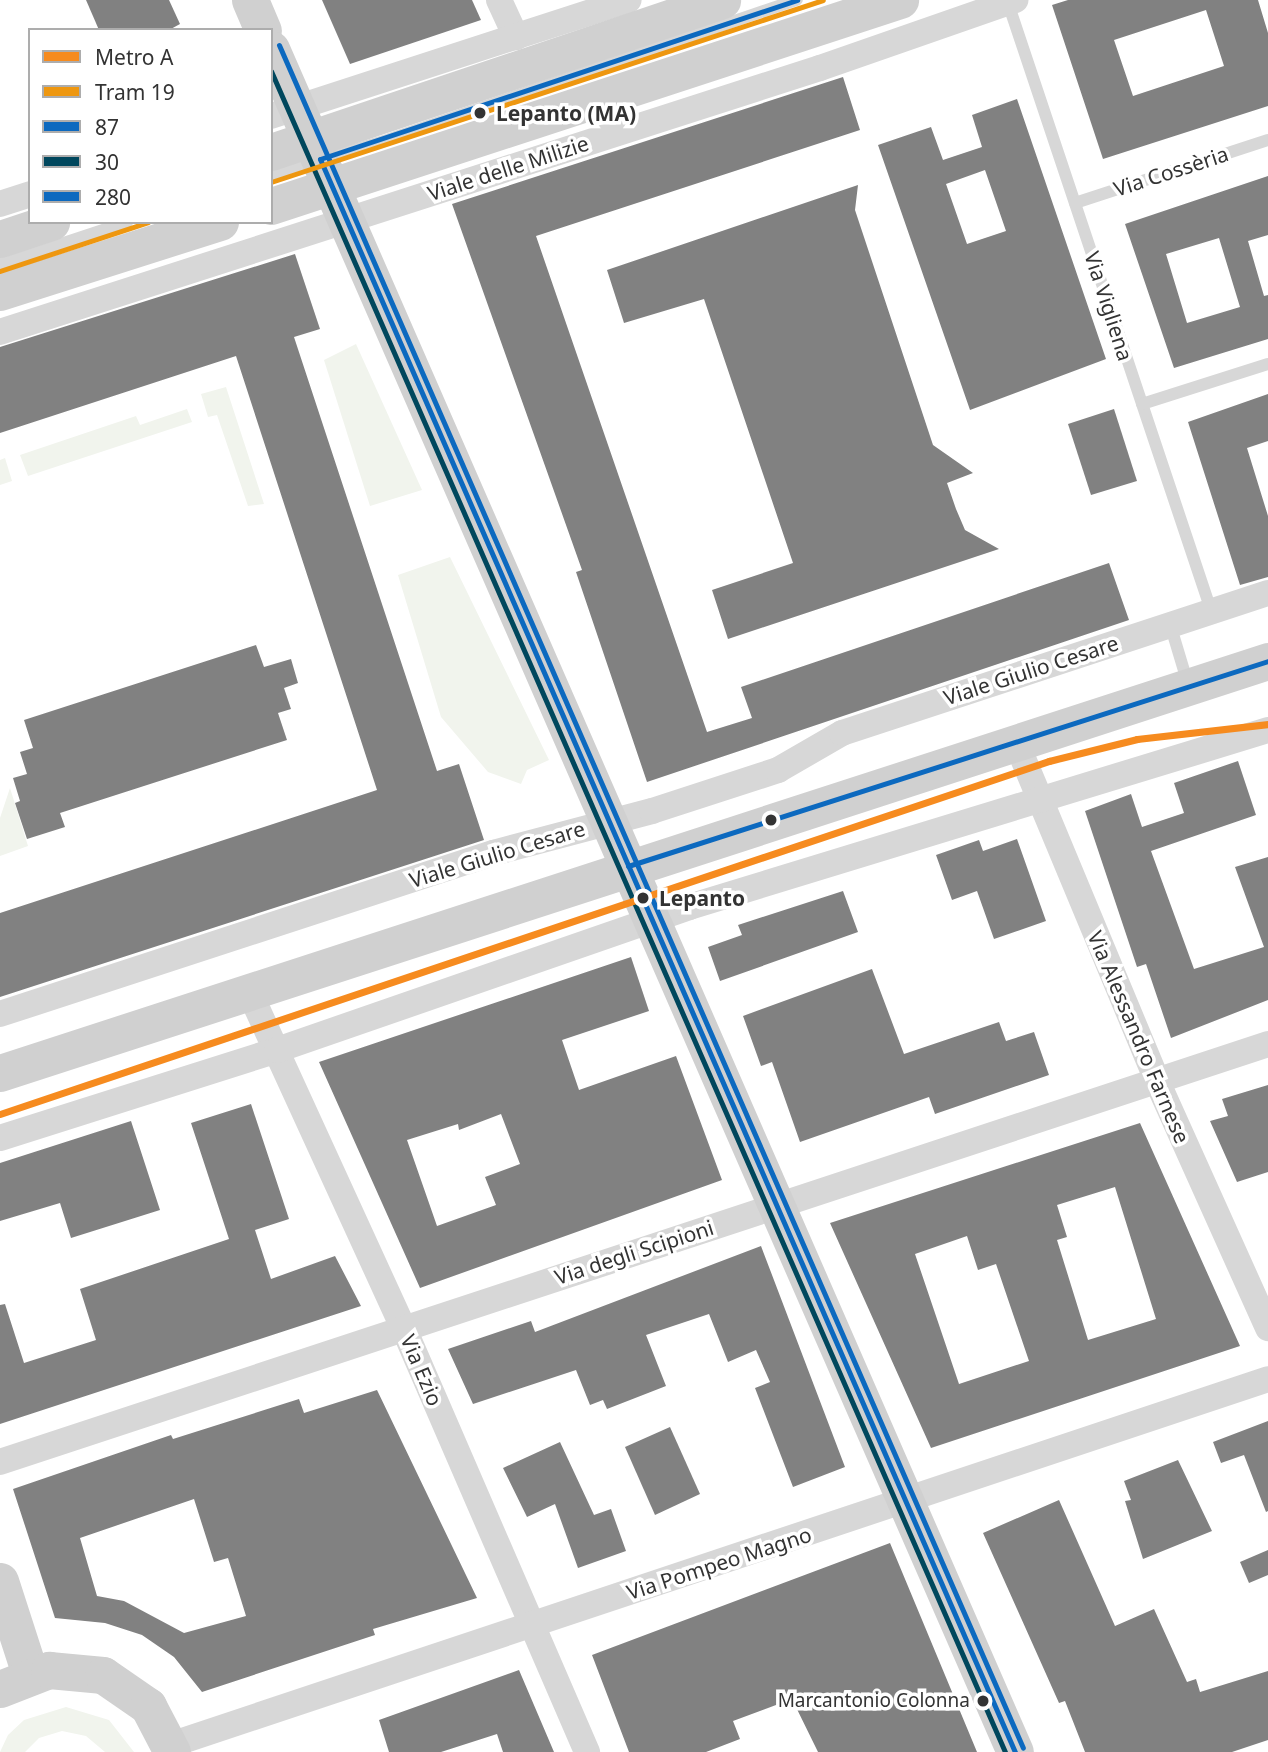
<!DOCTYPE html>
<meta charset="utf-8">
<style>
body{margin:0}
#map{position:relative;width:1268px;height:1752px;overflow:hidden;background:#fff;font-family:"Noto Sans",sans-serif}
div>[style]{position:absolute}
.green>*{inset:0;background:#f1f4ed}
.building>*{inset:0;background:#818181}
.lane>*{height:12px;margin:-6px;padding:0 6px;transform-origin:6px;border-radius:6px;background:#d7d7d7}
.street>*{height:26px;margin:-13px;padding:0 13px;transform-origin:13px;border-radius:13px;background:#d7d7d7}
.secondary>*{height:37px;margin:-18.5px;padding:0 18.5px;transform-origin:18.5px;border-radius:18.5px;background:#d0d0d0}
.bus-1>*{height:5px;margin:-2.5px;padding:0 2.5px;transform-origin:2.5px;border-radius:2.5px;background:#0c69bf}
.bus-2>*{height:5px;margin:-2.5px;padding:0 2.5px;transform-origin:2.5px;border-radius:2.5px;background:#00475d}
.bus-3>*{height:5px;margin:-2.5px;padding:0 2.5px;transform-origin:2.5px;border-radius:2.5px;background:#0c69bf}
.tram-1>*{height:5px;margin:-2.5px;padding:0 2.5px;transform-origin:2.5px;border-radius:2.5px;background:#ee9710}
.metro-1>*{height:7px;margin:-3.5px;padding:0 3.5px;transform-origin:3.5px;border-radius:3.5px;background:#f68b1f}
.dots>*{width:19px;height:19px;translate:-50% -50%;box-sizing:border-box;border:4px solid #fff;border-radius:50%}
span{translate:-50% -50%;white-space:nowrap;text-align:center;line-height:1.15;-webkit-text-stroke:7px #fff;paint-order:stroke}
.bus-label{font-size:19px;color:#333}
.right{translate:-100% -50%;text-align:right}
.stop-label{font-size:21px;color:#333;font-weight:700}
.left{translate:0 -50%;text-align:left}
.street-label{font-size:21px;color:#333}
.legend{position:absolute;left:28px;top:28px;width:245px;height:196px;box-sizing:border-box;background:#fff;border:2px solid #adadad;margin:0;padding:9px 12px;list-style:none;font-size:21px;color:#333}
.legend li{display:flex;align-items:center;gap:14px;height:35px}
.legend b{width:35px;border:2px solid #adadad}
</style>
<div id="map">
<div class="green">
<div style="clip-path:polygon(356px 344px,422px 490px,370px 506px,324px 360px)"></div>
<div style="clip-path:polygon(226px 387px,264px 504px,248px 506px,217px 415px,208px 417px,201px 394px)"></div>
<div style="clip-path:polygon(187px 409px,192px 422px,28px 476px,20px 455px,136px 416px,140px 425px)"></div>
<div style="clip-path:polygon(5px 458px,12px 481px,0 485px,0 460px)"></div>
<div style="clip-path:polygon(450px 557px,549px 760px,527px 770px,521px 784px,488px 772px,441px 717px,398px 575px)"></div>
<div style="clip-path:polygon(10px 788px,28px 846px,0 856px,0 818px)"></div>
<div style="clip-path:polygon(66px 1707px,109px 1720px,134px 1752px,105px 1752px,86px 1736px,62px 1731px,39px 1738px,25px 1752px,0 1752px,8px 1735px,24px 1720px)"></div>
</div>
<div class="building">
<div style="clip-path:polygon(86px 0,169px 0,180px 24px,169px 30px,99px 30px)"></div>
<div style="clip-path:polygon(322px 0,472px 0,481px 20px,350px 64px)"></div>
<div style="clip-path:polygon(evenodd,1068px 0,1258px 0,1268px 33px,1268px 106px,1103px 159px,1052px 5px,1068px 0,1206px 10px,1224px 66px,1133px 96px,1114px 40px,1206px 10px)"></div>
<div style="clip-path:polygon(843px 77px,860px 130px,536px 236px,707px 732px,752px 718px,741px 687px,1109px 563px,1129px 620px,647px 782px,576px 572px,582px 570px,452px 204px)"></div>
<div style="clip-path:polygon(evenodd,1017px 99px,1106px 359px,970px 410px,878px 145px,931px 127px,943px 160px,982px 147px,972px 115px,1017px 99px,985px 170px,1006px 231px,967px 244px,946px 184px,985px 170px)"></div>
<div style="clip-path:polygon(evenodd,1268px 176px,1268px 235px,1248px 241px,1264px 296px,1268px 295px,1268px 339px,1174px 368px,1125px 224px,1268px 176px,1219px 238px,1240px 307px,1187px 323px,1166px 254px,1219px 238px)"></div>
<div style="clip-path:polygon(858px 185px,855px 210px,933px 445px,973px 473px,947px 483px,956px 509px,965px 530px,999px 549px,728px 639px,712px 590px,793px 563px,704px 299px,624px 323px,607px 270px)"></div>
<div style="clip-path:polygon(295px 254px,320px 329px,294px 337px,437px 771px,459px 764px,484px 840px,0 997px,0 913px,377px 790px,236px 356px,0 433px,0 347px)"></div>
<div style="clip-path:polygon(1268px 394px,1268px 441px,1247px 448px,1268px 516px,1268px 577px,1240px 585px,1188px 422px)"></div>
<div style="clip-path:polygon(1114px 409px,1137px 481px,1091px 495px,1068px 424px)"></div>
<div style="clip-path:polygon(256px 645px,264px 667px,291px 659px,298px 683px,284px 688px,291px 709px,278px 713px,287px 740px,60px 813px,65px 827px,27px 839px,15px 803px,20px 801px,13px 778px,27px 774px,20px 752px,33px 748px,24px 720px)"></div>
<div style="clip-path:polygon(1238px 761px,1256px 815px,1151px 851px,1194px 969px,1264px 947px,1235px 867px,1268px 857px,1268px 1000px,1171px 1038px,1146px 964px,1137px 967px,1085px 811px,1131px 794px,1142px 827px,1184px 813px,1174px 783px)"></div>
<div style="clip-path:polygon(1017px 839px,1046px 921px,994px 939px,977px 891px,952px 900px,936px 855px,979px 840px,983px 851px)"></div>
<div style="clip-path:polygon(843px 891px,858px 932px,720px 981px,708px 947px,742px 935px,738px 925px)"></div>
<div style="clip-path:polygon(evenodd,631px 957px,649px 1011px,562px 1040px,579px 1090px,676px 1056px,722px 1180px,420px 1288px,319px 1062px,631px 957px,501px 1114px,520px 1164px,485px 1177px,496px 1205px,437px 1226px,407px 1140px,458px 1124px,459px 1130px,501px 1114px)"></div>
<div style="clip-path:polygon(872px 969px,904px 1054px,999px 1022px,1006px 1041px,1034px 1032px,1049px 1075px,935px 1114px,929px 1097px,800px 1142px,772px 1062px,761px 1066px,743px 1016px)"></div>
<div style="clip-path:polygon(1268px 1085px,1268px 1172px,1237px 1182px,1210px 1121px,1228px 1116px,1222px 1099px)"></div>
<div style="clip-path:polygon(251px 1104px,289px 1219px,255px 1230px,271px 1279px,335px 1256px,361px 1306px,0 1424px,0 1305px,5px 1304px,24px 1363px,96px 1340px,80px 1289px,229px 1239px,191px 1123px)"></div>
<div style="clip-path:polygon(131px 1121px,160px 1210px,71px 1238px,60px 1203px,0 1221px,0 1163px)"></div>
<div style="clip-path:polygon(evenodd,1140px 1123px,1240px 1346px,931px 1448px,830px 1223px,1140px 1123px,1115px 1187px,1156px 1319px,1088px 1340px,1057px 1240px,1067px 1237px,1057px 1205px,1115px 1187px,1140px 1123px,967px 1236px,978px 1270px,996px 1264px,1029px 1361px,959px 1384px,915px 1254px,967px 1236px)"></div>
<div style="clip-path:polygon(761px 1246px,845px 1467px,793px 1487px,755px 1388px,770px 1382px,756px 1350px,728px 1362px,709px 1314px,646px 1335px,666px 1386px,607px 1409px,603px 1400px,590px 1405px,576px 1370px,473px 1404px,448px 1349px,531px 1321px,535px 1332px)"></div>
<div style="clip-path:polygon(evenodd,377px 1390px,477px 1598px,373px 1629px,375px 1635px,202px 1692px,174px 1657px,142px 1635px,105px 1623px,55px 1618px,13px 1489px,171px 1435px,173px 1439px,299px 1399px,304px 1413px,377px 1390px,194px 1499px,214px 1562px,228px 1558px,246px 1616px,184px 1633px,124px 1601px,97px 1596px,80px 1538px,194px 1499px)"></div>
<div style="clip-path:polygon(1268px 1421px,1268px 1511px,1266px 1512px,1244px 1455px,1221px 1463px,1213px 1442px)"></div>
<div style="clip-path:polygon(670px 1427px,700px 1494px,655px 1515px,625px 1447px)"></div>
<div style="clip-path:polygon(560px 1442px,594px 1515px,611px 1509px,626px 1551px,578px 1568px,555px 1504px,527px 1517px,503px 1468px)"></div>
<div style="clip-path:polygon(1178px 1460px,1212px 1531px,1143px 1559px,1125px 1501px,1131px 1500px,1124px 1481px)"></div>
<div style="clip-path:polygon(1059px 1500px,1115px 1626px,1154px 1609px,1187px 1682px,1196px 1679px,1200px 1692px,1268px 1671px,1268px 1740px,1232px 1752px,1085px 1752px,1065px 1701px,1059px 1703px,983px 1533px)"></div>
<div style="clip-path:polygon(890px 1543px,977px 1752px,818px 1752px,792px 1699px,733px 1721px,740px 1739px,706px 1752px,629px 1752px,592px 1655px)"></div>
<div style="clip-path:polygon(1268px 1550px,1268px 1575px,1249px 1583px,1240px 1562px)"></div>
<div style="clip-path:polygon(519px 1670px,554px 1752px,503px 1752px,497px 1734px,441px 1752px,389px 1752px,379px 1720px)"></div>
</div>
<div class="lane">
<div style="left:1007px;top:0;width:643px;rotate:71.51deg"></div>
<div style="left:271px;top:175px;width:124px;rotate:-16.8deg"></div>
<div style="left:390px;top:139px;width:430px;rotate:-18.9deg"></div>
<div style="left:1075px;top:203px;width:203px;rotate:-18.1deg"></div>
<div style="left:0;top:264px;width:134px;rotate:-18.3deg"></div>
<div style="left:1142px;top:404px;width:132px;rotate:-17.6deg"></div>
<div style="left:1170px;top:624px;width:63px;rotate:73.3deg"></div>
</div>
<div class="street">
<div style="left:499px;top:0;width:41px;rotate:65.3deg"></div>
<div style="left:271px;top:116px;width:376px;rotate:-18deg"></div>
<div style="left:0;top:204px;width:32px;rotate:-18deg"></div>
<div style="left:0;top:332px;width:861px;rotate:-17.85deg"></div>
<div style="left:820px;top:68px;width:207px;rotate:-19.2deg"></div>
<div style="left:1017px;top:744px;width:365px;rotate:67.4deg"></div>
<div style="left:1157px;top:1081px;width:271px;rotate:65.8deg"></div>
<div style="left:249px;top:991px;width:372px;rotate:65.4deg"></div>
<div style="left:404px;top:1329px;width:461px;rotate:66.6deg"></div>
<div style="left:0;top:1014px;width:519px;rotate:-18.09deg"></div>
<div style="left:493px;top:853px;width:164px;rotate:-14.8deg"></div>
<div style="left:652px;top:811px;width:133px;rotate:-18deg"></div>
<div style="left:778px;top:770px;width:74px;rotate:-30deg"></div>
<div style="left:842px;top:733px;width:448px;rotate:-18.2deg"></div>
<div style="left:0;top:1138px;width:291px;rotate:-17.6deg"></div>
<div style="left:277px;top:1050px;width:436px;rotate:-19.1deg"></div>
<div style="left:689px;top:907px;width:605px;rotate:-17deg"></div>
<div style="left:0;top:1462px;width:1335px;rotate:-18.24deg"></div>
<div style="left:170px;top:1745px;width:1157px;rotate:-18.43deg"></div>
</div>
<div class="secondary">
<div style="left:250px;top:0;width:33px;rotate:67deg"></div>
<div style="left:271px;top:49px;width:1858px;rotate:66.4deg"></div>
<div style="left:271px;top:152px;width:476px;rotate:-18.6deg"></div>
<div style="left:271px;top:206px;width:662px;rotate:-18.13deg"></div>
<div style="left:0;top:239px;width:54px;rotate:-18.4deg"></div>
<div style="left:0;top:292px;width:231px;rotate:-17.7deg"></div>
<div style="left:0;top:1073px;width:1333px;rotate:-18deg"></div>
<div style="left:0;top:1581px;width:98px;rotate:72.1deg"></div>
<div style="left:0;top:1689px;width:53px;rotate:-21.2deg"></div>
<div style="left:49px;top:1670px;width:54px;rotate:5.3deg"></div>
<div style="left:103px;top:1675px;width:55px;rotate:34.6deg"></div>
<div style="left:148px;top:1706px;width:52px;rotate:62.4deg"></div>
</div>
<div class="bus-1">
<div style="left:320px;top:159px;width:1738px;rotate:66.43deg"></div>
<div style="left:320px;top:159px;width:503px;rotate:-18.43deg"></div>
<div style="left:628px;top:866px;width:672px;rotate:-17.76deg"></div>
</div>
<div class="bus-2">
<div style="left:271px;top:71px;width:1834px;rotate:66.41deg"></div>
</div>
<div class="bus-3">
<div style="left:279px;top:45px;width:1858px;rotate:66.4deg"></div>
</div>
<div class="tram-1">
<div style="left:271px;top:182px;width:581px;rotate:-18.25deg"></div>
<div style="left:0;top:271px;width:156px;rotate:-18.3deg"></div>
</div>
<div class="metro-1">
<div style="left:0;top:1114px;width:1107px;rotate:-18.6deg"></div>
<div style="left:1049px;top:761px;width:91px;rotate:-14deg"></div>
<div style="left:1137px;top:739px;width:132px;rotate:-6.5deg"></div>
</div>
<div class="dots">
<div style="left:480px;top:113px;background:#333"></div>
<div style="left:771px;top:820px;background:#333"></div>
<div style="left:643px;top:898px;background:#333"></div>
<div style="left:983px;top:1701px;background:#333"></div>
</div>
<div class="bus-label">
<span class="right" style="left:970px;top:1701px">Marcantonio Colonna</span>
</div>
<div class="stop-label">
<span class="left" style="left:496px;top:113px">Lepanto (MA)</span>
<span class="left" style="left:659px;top:898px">Lepanto</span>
</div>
<div class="street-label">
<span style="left:508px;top:168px;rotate:-18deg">Viale delle Milizie</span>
<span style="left:1171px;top:171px;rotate:-18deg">Via Cossèria</span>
<span style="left:1109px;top:306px;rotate:72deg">Via Vigliena</span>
<span style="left:1031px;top:670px;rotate:-18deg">Viale Giulio Cesare</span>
<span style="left:497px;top:854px;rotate:-17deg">Viale Giulio Cesare</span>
<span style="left:1139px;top:1037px;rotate:67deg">Via Alessandro Farnese</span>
<span style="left:634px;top:1252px;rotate:-18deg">Via degli Scipioni</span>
<span style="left:422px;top:1370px;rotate:67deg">Via Ezio</span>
<span style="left:719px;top:1563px;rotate:-18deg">Via Pompeo Magno</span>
</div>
<ul class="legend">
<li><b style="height:9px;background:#f68b1f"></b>Metro A</li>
<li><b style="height:9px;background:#ee9710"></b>Tram 19</li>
<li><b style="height:9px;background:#0c69bf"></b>87</li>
<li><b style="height:9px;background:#00475d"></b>30</li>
<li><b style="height:9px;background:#0c69bf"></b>280</li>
</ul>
</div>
